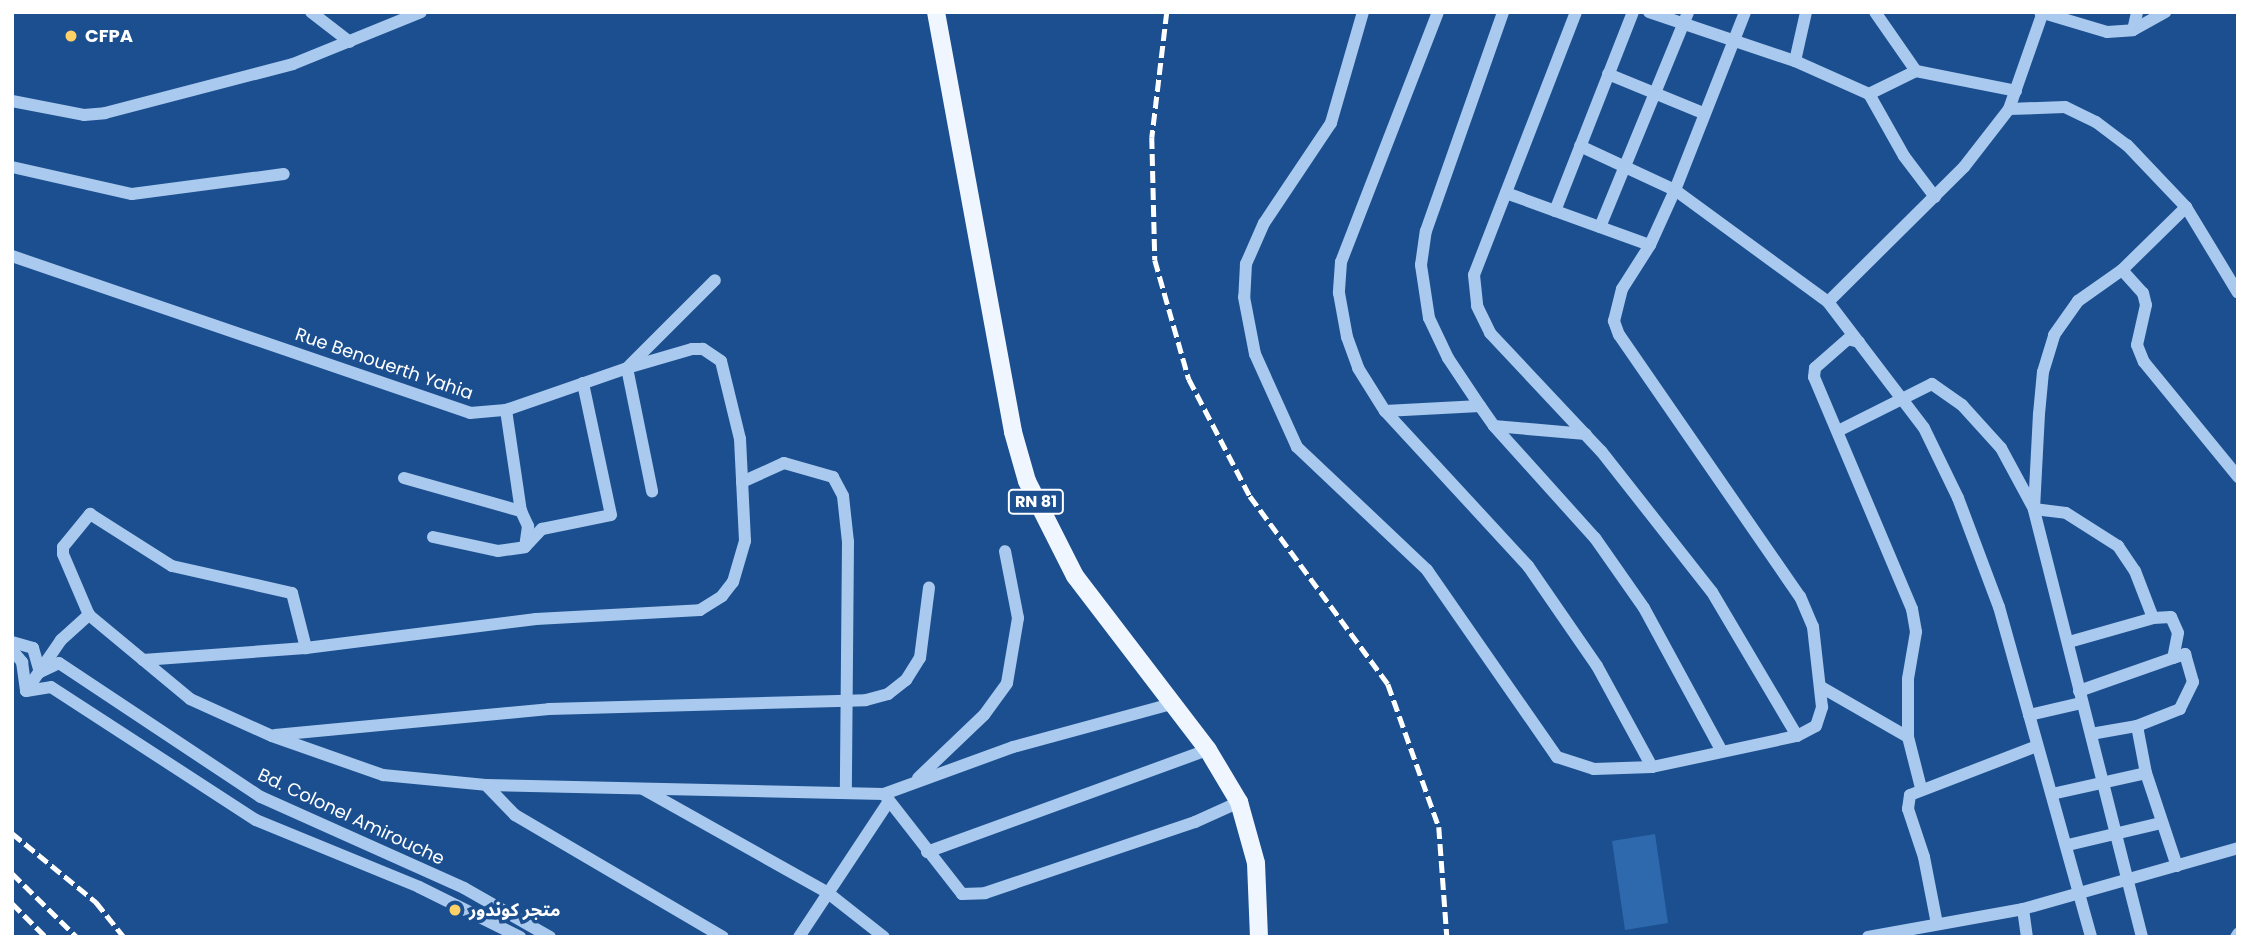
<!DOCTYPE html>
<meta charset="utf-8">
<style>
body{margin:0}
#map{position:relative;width:2250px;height:949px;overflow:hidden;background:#1b4f8f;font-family:Poppins,"Noto Sans Arabic",sans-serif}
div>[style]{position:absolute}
.green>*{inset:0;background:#2e69ad}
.minor>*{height:12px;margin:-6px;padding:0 6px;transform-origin:6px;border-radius:6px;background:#a9c9ee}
.major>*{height:18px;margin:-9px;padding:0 9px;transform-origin:9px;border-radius:9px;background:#f0f6ff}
.rail>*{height:4.5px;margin-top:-2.25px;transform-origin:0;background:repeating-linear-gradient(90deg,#fff 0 12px,transparent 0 17px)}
.dots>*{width:19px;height:19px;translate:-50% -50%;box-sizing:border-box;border:4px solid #1b4f8f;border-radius:50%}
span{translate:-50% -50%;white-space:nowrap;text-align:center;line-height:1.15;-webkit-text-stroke:7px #1b4f8f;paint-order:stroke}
.shield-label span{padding:2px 5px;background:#1b4f8f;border:2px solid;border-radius:5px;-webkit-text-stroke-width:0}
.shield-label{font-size:16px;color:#fff;font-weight:700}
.poi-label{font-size:18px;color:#fff;font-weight:700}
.left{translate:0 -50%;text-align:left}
.street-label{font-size:18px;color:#fff}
.frame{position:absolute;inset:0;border:14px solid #fff;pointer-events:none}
</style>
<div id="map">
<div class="green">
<div style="clip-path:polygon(1655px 834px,1668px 923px,1625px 930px,1612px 841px)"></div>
</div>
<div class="minor">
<div style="left:311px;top:12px;width:49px;rotate:37.6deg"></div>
<div style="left:1363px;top:12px;width:116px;rotate:106.1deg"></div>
<div style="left:1331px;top:123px;width:120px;rotate:123.8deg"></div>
<div style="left:1264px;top:223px;width:45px;rotate:113.7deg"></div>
<div style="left:1246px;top:264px;width:33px;rotate:93deg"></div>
<div style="left:1244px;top:297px;width:58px;rotate:79.1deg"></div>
<div style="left:1255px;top:354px;width:102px;rotate:65.7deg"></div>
<div style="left:1297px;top:447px;width:179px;rotate:43.4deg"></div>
<div style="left:1427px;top:570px;width:228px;rotate:55.2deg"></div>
<div style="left:1557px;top:757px;width:39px;rotate:18deg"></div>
<div style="left:1594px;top:769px;width:58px;rotate:-2deg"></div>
<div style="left:1652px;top:767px;width:148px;rotate:-12.1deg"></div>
<div style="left:1797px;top:736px;width:21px;rotate:-28deg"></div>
<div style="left:1816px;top:726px;width:20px;rotate:-72deg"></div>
<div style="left:1822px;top:707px;width:81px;rotate:-96.4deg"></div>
<div style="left:1813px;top:627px;width:33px;rotate:-113deg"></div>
<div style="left:1800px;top:597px;width:318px;rotate:-124.6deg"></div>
<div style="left:1619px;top:335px;width:15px;rotate:-110deg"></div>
<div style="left:1614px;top:321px;width:33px;rotate:-76deg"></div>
<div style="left:1622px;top:289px;width:52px;rotate:-57.5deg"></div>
<div style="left:1650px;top:245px;width:60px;rotate:-65.6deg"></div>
<div style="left:1675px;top:190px;width:191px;rotate:-68.5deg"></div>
<div style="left:1438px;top:12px;width:268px;rotate:111.2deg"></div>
<div style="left:1341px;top:262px;width:31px;rotate:94deg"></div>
<div style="left:1339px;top:293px;width:45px;rotate:79.7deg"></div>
<div style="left:1347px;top:337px;width:33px;rotate:70deg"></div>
<div style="left:1358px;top:368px;width:51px;rotate:57.9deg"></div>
<div style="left:1385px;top:411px;width:211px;rotate:47.3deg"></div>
<div style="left:1528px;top:566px;width:121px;rotate:55.4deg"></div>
<div style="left:1597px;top:666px;width:115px;rotate:61.4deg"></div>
<div style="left:1576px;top:12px;width:282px;rotate:111.2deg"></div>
<div style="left:1474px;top:275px;width:31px;rotate:84deg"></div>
<div style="left:1477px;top:306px;width:30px;rotate:64deg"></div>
<div style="left:1490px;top:333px;width:162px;rotate:46.8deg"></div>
<div style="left:1601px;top:451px;width:179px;rotate:51.8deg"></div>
<div style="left:1712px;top:592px;width:167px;rotate:59.4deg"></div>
<div style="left:1649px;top:12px;width:154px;rotate:18.6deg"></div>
<div style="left:1795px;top:61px;width:81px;rotate:24deg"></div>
<div style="left:1875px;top:12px;width:72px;rotate:55.2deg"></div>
<div style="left:2040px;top:12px;width:70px;rotate:16.6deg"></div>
<div style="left:2107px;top:32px;width:26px;rotate:-4deg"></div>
<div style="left:2133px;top:30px;width:37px;rotate:-29deg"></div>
<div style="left:2133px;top:30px;width:18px;rotate:-77deg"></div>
<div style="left:1795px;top:61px;width:50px;rotate:-77.3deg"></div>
<div style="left:1608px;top:74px;width:103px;rotate:22.3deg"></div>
<div style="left:12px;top:101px;width:73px;rotate:11deg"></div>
<div style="left:84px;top:115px;width:21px;rotate:-5deg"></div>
<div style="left:105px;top:113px;width:194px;rotate:-14.6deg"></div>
<div style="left:293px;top:64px;width:138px;rotate:-22.1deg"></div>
<div style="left:2009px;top:109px;width:56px;rotate:-2deg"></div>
<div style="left:2065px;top:107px;width:34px;rotate:26deg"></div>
<div style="left:2096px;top:122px;width:39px;rotate:37deg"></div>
<div style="left:2127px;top:145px;width:86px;rotate:46.4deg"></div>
<div style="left:2186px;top:207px;width:100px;rotate:58.8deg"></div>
<div style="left:1580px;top:146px;width:105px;rotate:24.9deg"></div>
<div style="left:1675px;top:190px;width:190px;rotate:36.2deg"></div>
<div style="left:1828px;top:302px;width:158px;rotate:52.7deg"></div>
<div style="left:1924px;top:428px;width:78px;rotate:64.1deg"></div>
<div style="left:1958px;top:498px;width:116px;rotate:69.4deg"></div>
<div style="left:1999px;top:607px;width:343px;rotate:74.4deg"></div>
<div style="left:12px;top:167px;width:123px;rotate:12.7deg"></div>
<div style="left:132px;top:194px;width:153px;rotate:-7.5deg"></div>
<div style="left:1506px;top:193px;width:153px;rotate:19.9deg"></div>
<div style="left:1935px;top:197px;width:51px;rotate:-127.1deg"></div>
<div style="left:1904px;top:156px;width:71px;rotate:-119.4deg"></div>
<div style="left:1869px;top:94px;width:52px;rotate:-26.1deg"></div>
<div style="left:1916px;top:71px;width:102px;rotate:11.3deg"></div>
<div style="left:1555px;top:211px;width:214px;rotate:-68.6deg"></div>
<div style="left:1600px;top:227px;width:232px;rotate:-67.7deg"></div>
<div style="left:12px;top:256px;width:484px;rotate:18.9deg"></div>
<div style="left:470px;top:413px;width:36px;rotate:-5deg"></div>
<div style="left:506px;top:410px;width:128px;rotate:-19.1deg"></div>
<div style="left:627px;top:368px;width:126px;rotate:78.5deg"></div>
<div style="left:2122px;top:270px;width:31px;rotate:48deg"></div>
<div style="left:2143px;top:293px;width:12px;rotate:76deg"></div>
<div style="left:2146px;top:305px;width:41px;rotate:102.7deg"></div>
<div style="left:2137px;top:345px;width:18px;rotate:68deg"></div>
<div style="left:2144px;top:362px;width:149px;rotate:50.7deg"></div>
<div style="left:1828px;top:302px;width:192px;rotate:-44.8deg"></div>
<div style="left:1964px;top:167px;width:73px;rotate:-52.2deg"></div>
<div style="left:2009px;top:109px;width:103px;rotate:-70.7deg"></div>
<div style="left:1859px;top:342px;width:11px;rotate:-165deg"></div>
<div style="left:1848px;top:339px;width:44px;rotate:138.7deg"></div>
<div style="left:1815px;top:368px;width:9px;rotate:96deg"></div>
<div style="left:1814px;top:377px;width:252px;rotate:67.1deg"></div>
<div style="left:1912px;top:609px;width:23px;rotate:80deg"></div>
<div style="left:1916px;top:632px;width:48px;rotate:99.7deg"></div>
<div style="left:1908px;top:679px;width:58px;rotate:90deg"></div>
<div style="left:1908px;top:737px;width:53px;rotate:75.7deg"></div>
<div style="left:630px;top:365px;width:120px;rotate:-45deg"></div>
<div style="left:1480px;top:406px;width:58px;rotate:-123.7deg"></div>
<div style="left:1448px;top:358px;width:44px;rotate:-115.4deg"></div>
<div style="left:1429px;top:318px;width:54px;rotate:-98.6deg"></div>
<div style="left:1421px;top:265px;width:34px;rotate:-82deg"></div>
<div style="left:1426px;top:231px;width:232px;rotate:-70.6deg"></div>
<div style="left:506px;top:410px;width:102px;rotate:81.6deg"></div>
<div style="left:521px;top:511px;width:17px;rotate:65deg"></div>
<div style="left:528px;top:526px;width:21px;rotate:98deg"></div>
<div style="left:525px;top:547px;width:25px;rotate:-47deg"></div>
<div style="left:542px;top:529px;width:70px;rotate:-11.5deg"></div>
<div style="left:611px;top:515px;width:135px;rotate:-102deg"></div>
<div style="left:1385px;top:411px;width:95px;rotate:-3deg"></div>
<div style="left:1480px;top:406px;width:24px;rotate:55deg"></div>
<div style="left:1494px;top:426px;width:92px;rotate:5deg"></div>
<div style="left:1494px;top:426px;width:151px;rotate:48deg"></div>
<div style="left:1595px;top:538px;width:85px;rotate:55deg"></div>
<div style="left:1644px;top:608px;width:162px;rotate:61.5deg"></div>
<div style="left:1840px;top:430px;width:103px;rotate:-26.6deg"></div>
<div style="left:1932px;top:384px;width:37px;rotate:35deg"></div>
<div style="left:1962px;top:405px;width:58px;rotate:47.8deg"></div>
<div style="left:2001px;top:448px;width:69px;rotate:61.6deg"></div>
<div style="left:2034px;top:509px;width:32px;rotate:7deg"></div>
<div style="left:2066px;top:513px;width:62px;rotate:32.4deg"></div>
<div style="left:2118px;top:546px;width:30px;rotate:56deg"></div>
<div style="left:2135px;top:571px;width:50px;rotate:69deg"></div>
<div style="left:2153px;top:618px;width:18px;rotate:-3deg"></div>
<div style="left:2171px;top:617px;width:17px;rotate:66deg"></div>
<div style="left:2178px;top:633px;width:25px;rotate:101deg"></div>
<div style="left:2173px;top:658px;width:13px;rotate:-18deg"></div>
<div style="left:2185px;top:654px;width:29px;rotate:74deg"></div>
<div style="left:2193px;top:682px;width:30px;rotate:116deg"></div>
<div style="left:2180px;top:709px;width:46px;rotate:158.4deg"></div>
<div style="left:404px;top:478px;width:122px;rotate:15.8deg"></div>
<div style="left:742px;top:482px;width:46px;rotate:-24.3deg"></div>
<div style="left:784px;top:463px;width:51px;rotate:15.9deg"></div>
<div style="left:833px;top:477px;width:21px;rotate:62deg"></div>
<div style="left:843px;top:496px;width:46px;rotate:83.8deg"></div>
<div style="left:848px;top:542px;width:250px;rotate:90.5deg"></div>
<div style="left:433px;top:537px;width:66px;rotate:12.2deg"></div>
<div style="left:498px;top:551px;width:27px;rotate:-8deg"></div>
<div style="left:89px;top:615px;width:66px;rotate:-113.1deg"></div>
<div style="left:63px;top:554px;width:7px;rotate:-90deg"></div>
<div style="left:63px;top:547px;width:43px;rotate:-50.7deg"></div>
<div style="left:90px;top:514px;width:97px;rotate:32.4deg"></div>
<div style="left:172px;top:566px;width:123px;rotate:12.7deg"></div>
<div style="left:292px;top:593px;width:57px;rotate:75.7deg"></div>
<div style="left:12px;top:642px;width:22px;rotate:16deg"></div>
<div style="left:33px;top:648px;width:25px;rotate:74deg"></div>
<div style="left:40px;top:672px;width:21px;rotate:-25deg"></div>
<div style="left:59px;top:663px;width:242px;rotate:33.6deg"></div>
<div style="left:261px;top:797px;width:222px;rotate:24.1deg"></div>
<div style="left:464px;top:888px;width:99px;rotate:29.7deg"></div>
<div style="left:2069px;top:642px;width:87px;rotate:-15.9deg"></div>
<div style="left:12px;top:650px;width:16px;rotate:50deg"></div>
<div style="left:22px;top:662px;width:29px;rotate:82deg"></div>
<div style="left:26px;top:691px;width:25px;rotate:-9deg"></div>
<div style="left:51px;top:687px;width:244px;rotate:33deg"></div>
<div style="left:256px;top:820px;width:176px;rotate:22.3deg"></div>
<div style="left:419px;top:887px;width:113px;rotate:26.3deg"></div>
<div style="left:143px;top:660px;width:163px;rotate:-4.2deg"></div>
<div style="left:306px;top:648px;width:232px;rotate:-7.2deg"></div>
<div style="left:536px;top:619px;width:164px;rotate:-3.1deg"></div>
<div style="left:700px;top:610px;width:26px;rotate:-32deg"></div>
<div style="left:722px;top:596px;width:18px;rotate:-52deg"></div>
<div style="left:733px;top:582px;width:43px;rotate:-73.7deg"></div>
<div style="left:745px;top:541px;width:102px;rotate:-92.8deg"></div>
<div style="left:740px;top:439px;width:80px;rotate:-103.7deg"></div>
<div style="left:721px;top:361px;width:22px;rotate:-146deg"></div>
<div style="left:703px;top:349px;width:11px;rotate:180deg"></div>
<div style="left:692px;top:349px;width:68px;rotate:163.7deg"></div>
<div style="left:1821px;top:687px;width:100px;rotate:29.9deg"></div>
<div style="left:26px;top:691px;width:62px;rotate:-55.5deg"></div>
<div style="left:61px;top:640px;width:38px;rotate:-42deg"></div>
<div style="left:89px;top:615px;width:131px;rotate:39.7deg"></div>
<div style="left:190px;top:699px;width:90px;rotate:24.3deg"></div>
<div style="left:272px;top:736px;width:118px;rotate:19.4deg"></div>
<div style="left:383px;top:775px;width:103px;rotate:5.5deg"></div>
<div style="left:486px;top:785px;width:398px;rotate:1.3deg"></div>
<div style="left:884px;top:794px;width:127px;rotate:52deg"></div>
<div style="left:962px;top:894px;width:23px;rotate:-2deg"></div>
<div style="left:985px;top:893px;width:222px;rotate:-18.7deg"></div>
<div style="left:1195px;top:822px;width:48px;rotate:-24.4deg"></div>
<div style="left:2079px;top:691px;width:100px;rotate:-19.3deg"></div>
<div style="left:2029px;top:715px;width:53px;rotate:-13deg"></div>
<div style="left:2091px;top:734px;width:47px;rotate:-9.9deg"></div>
<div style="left:2137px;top:726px;width:48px;rotate:79.2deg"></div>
<div style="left:2146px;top:773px;width:98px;rotate:71.6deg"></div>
<div style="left:275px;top:735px;width:275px;rotate:-5.4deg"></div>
<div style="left:549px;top:709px;width:317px;rotate:-1.6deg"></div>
<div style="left:866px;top:700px;width:23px;rotate:-15deg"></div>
<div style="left:888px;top:694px;width:23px;rotate:-38deg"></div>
<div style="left:906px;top:680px;width:26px;rotate:-58deg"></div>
<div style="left:920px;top:658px;width:71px;rotate:-82.7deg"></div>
<div style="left:918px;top:778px;width:91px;rotate:-43.7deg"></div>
<div style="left:984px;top:715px;width:39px;rotate:-54deg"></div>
<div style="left:1007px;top:683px;width:66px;rotate:-80.4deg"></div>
<div style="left:1018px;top:618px;width:68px;rotate:-101deg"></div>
<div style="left:486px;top:785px;width:42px;rotate:46deg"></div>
<div style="left:515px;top:815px;width:241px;rotate:30.4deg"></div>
<div style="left:643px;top:789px;width:212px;rotate:29.3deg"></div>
<div style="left:828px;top:893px;width:71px;rotate:38.2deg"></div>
<div style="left:884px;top:794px;width:137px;rotate:-20deg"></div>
<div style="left:1013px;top:747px;width:164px;rotate:-15.2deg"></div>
<div style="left:2052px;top:794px;width:96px;rotate:-12.6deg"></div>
<div style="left:2068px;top:845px;width:96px;rotate:-13.3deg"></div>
<div style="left:927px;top:852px;width:299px;rotate:-20deg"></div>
<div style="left:2023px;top:909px;width:28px;rotate:82deg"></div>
<div style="left:1937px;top:924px;width:68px;rotate:-101deg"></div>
<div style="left:1924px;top:857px;width:51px;rotate:-108.4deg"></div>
<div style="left:1908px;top:809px;width:14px;rotate:-82deg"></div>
<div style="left:1910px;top:795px;width:136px;rotate:-21.1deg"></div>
<div style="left:799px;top:937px;width:163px;rotate:-56.5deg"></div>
<div style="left:1868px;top:937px;width:158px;rotate:-10.2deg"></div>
<div style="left:2023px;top:909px;width:223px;rotate:-15.8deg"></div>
<div style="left:2142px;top:937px;width:441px;rotate:-104.2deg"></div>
<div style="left:2034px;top:509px;width:95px;rotate:-87deg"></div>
<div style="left:2039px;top:414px;width:42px;rotate:-84.6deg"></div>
<div style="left:2043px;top:372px;width:39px;rotate:-73deg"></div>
<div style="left:2054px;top:335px;width:42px;rotate:-54.8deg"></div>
<div style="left:2078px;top:301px;width:54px;rotate:-35.2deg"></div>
<div style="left:2122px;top:270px;width:90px;rotate:-44.5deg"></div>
<div style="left:2236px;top:937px;width:4px;rotate:-56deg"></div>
</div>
<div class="major">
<div style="left:936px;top:12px;width:427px;rotate:79.6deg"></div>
<div style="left:1013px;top:432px;width:51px;rotate:74.1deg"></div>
<div style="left:1027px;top:481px;width:106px;rotate:63.2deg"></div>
<div style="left:1075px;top:576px;width:219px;rotate:52.6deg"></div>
<div style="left:1208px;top:750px;width:61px;rotate:59.2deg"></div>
<div style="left:1239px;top:802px;width:63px;rotate:74.4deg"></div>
<div style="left:1256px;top:863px;width:74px;rotate:87.7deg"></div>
</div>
<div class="rail">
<div style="left:1167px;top:12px;width:126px;rotate:96.8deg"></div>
<div style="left:1152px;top:137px;width:123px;rotate:88.6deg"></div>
<div style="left:1155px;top:260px;width:124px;rotate:74.1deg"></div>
<div style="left:1189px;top:379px;width:132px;rotate:62.5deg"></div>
<div style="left:1250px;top:496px;width:233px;rotate:53.7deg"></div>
<div style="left:1388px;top:684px;width:152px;rotate:70.4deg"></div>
<div style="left:1439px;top:827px;width:110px;rotate:85.8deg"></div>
<div style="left:12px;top:833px;width:109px;rotate:39.4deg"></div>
<div style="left:96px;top:902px;width:45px;rotate:51.3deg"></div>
<div style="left:12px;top:873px;width:91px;rotate:44.6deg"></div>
<div style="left:12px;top:903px;width:48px;rotate:45deg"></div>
</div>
<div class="dots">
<div style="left:71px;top:36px;background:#ffd166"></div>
<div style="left:455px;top:910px;background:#ffd166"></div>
</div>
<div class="shield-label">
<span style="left:1036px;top:502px">RN 81</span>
</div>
<div class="poi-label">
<span class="left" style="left:85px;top:36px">CFPA</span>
<span class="left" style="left:469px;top:910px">متجر كوندور</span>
</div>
<div class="street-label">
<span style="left:384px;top:364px;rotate:19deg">Rue Benouerth Yahia</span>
<span style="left:351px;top:817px;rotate:25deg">Bd. Colonel Amirouche</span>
</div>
<div class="frame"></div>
</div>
